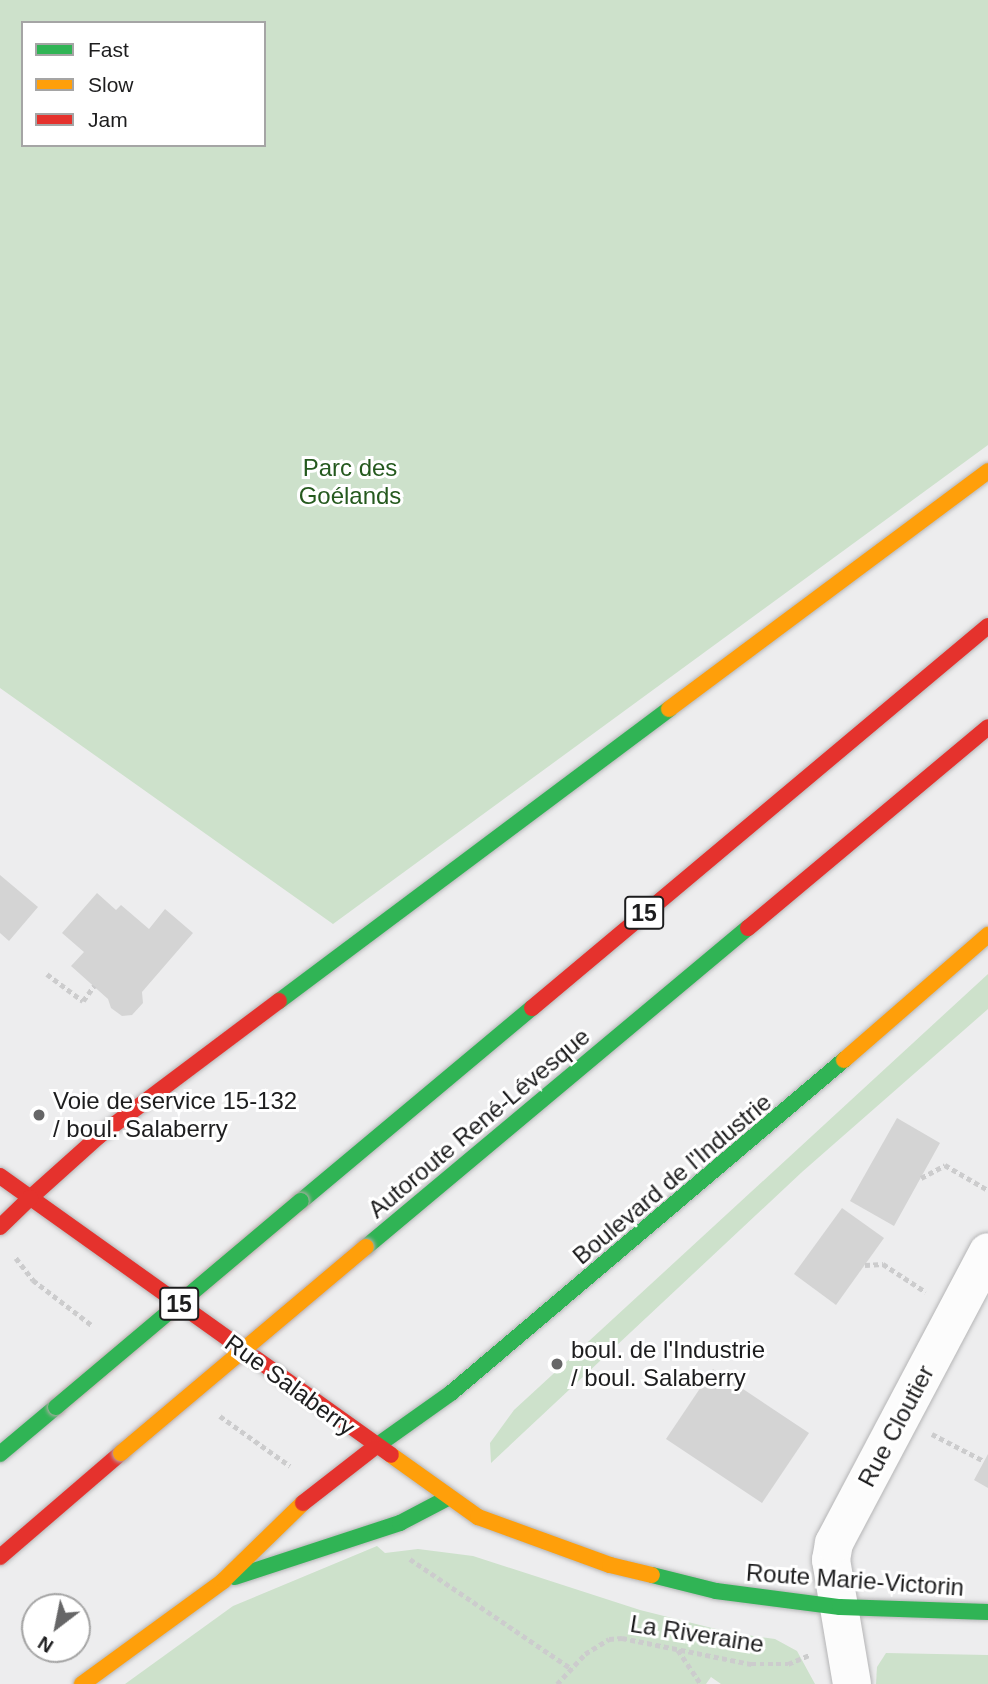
<!DOCTYPE html>
<meta charset="utf-8">
<style>
body{margin:0}
#map{position:relative;width:988px;height:1684px;overflow:hidden;background:#ededee;font-family:Helvetica,sans-serif}
div>[style]{position:absolute}
.green>*{inset:0;background:#cde1cb}
.building>*{inset:0;background:#d4d4d4}
.path>*{height:4.5px;margin-top:-2.25px;transform-origin:0;background:repeating-linear-gradient(90deg,#cccccd 0 5px,transparent 0 8.5px)}
.roads{filter:drop-shadow(0 0 2px #b5b5b6) drop-shadow(0 0 2px #b5b5b6)}
.street>*{height:38px;margin:-19px;padding:0 19px;transform-origin:19px;border-radius:19px;background:#fcfcfc}
.fast>*{height:16px;margin:-8px;padding:0 8px;transform-origin:8px;border-radius:8px;background:#30b455}
.slow>*{height:16px;margin:-8px;padding:0 8px;transform-origin:8px;border-radius:8px;background:#ff9f0a}
.jam>*{height:16px;margin:-8px;padding:0 8px;transform-origin:8px;border-radius:8px;background:#e5322d}
.bridges{filter:drop-shadow(0 0 2px #b7abaa) drop-shadow(0 0 2px #b7abaa)}
.fast-bridge>*{height:16px;margin:-8px;padding:0 8px;transform-origin:8px;border-radius:8px;background:#30b455}
.slow-bridge>*{height:16px;margin:-8px;padding:0 8px;transform-origin:8px;border-radius:8px;background:#ff9f0a}
.dots>*{width:19px;height:19px;translate:-50% -50%;box-sizing:border-box;border:4px solid #fff;border-radius:50%}
span{translate:-50% -50%;white-space:nowrap;text-align:center;line-height:1.15;-webkit-text-stroke:6px #fff;paint-order:stroke}
.shield-label span{padding:2px 5px;background:#fff;border:2px solid;border-radius:5px;-webkit-text-stroke-width:0}
.shield-label{font-size:23px;color:#1d1d1e;font-weight:700}
.park-label{font-size:24px;color:#25591e}
.poi-label{font-size:24px;color:#1d1d1e}
.left{translate:0 -50%;text-align:left}
.street-label{font-size:24px;color:#1d1d1e}
.legend{position:absolute;left:21px;top:21px;width:245px;height:126px;box-sizing:border-box;background:#fff;border:2px solid #a5a5a5;margin:0;padding:9px 12px;list-style:none;font-size:21px;color:#1d1d1e}
.legend li{display:flex;align-items:center;gap:14px;height:35px}
.legend b{width:35px;border:2px solid #a5a5a5}
.north{position:absolute;left:21px;top:1593px;width:70px;height:70px;box-sizing:border-box;background:#fff;border:2px solid #a5a5a5;border-radius:50%;rotate:212deg;font-size:19px;font-weight:700;line-height:28px;text-align:center;color:#1d1d1e}
.north::after{content:'';display:block;margin:auto;width:24px;height:32px;background:#666667;clip-path:polygon(50% 0,100% 100%,50% 72%,0 100%)}
</style>
<div id="map">
<div class="green">
<div style="clip-path:polygon(evenodd,0 0,988px 0,988px 445px,333px 924px,0 688px,0 0,23px 23px,264px 23px,264px 145px,23px 145px,23px 23px)"></div>
<div style="clip-path:polygon(988px 974px,988px 1009px,802px 1172px,491px 1463px,490px 1443px,514px 1410px)"></div>
<div style="clip-path:polygon(377px 1546px,385px 1553px,418px 1549px,473px 1556px,640px 1610px,732px 1633px,775px 1639px,797px 1651px,815px 1684px,721px 1684px,711px 1677px,706px 1684px,125px 1684px,233px 1606px)"></div>
<div style="clip-path:polygon(886px 1653px,988px 1655px,988px 1684px,876px 1684px,877px 1667px)"></div>
</div>
<div class="building">
<div style="clip-path:polygon(0 875px,38px 907px,9px 941px,0 933px)"></div>
<div style="clip-path:polygon(97px 893px,116px 910px,121px 905px,149px 929px,165px 909px,193px 933px,142px 992px,143px 1003px,132px 1015px,122px 1016px,111px 1008px,108px 999px,71px 966px,84px 952px,62px 933px)"></div>
<div style="clip-path:polygon(897px 1118px,940px 1143px,894px 1226px,850px 1201px)"></div>
<div style="clip-path:polygon(842px 1208px,884px 1238px,836px 1305px,794px 1274px)"></div>
<div style="clip-path:polygon(713px 1369px,809px 1433px,762px 1503px,666px 1439px)"></div>
<div style="clip-path:polygon(988px 1454px,988px 1488px,974px 1480px)"></div>
</div>
<div class="path">
<div style="left:47px;top:974px;width:45px;rotate:36.9deg"></div>
<div style="left:83px;top:1001px;width:19px;rotate:-54deg"></div>
<div style="left:921px;top:1178px;width:27px;rotate:-28deg"></div>
<div style="left:945px;top:1165px;width:50px;rotate:30.2deg"></div>
<div style="left:16px;top:1258px;width:28px;rotate:52deg"></div>
<div style="left:33px;top:1280px;width:76px;rotate:37.5deg"></div>
<div style="left:865px;top:1265px;width:18px;rotate:-3deg"></div>
<div style="left:883px;top:1264px;width:51px;rotate:33.1deg"></div>
<div style="left:220px;top:1416px;width:86px;rotate:35.5deg"></div>
<div style="left:932px;top:1434px;width:59px;rotate:27.4deg"></div>
<div style="left:410px;top:1559px;width:196px;rotate:34.2deg"></div>
<div style="left:678px;top:1650px;width:41px;rotate:55.9deg"></div>
<div style="left:557px;top:1684px;width:41px;rotate:-47deg"></div>
<div style="left:585px;top:1654px;width:28px;rotate:-32deg"></div>
<div style="left:609px;top:1639px;width:13px;rotate:-4deg"></div>
<div style="left:622px;top:1638px;width:132px;rotate:11.4deg"></div>
<div style="left:751px;top:1664px;width:37px"></div>
<div style="left:788px;top:1664px;width:25px;rotate:-23deg"></div>
</div>
<div class="roads">
<div class="street">
<div style="left:852px;top:1684px;width:126px;rotate:-99.6deg"></div>
<div style="left:831px;top:1560px;width:17px;rotate:-80deg"></div>
<div style="left:834px;top:1543px;width:329px;rotate:-62.1deg"></div>
</div>
<div class="fast">
<div style="left:279px;top:1001px;width:487px;rotate:-36.8deg"></div>
<div style="left:301px;top:1201px;width:301px;rotate:-39.9deg"></div>
<div style="left:366px;top:1247px;width:498px;rotate:-39.9deg"></div>
<div style="left:375px;top:1447px;width:93px;rotate:-35.4deg"></div>
<div style="left:451px;top:1393px;width:515px;rotate:-40.28deg"></div>
<div style="left:0;top:1454px;width:73px;rotate:-40deg"></div>
<div style="left:652px;top:1575px;width:66px;rotate:14deg"></div>
<div style="left:716px;top:1591px;width:125px;rotate:7.4deg"></div>
<div style="left:840px;top:1607px;width:148px;rotate:1.9deg"></div>
<div style="left:235px;top:1577px;width:174px;rotate:-18.1deg"></div>
<div style="left:400px;top:1523px;width:52px;rotate:-27.6deg"></div>
</div>
<div class="slow">
<div style="left:669px;top:709px;width:398px;rotate:-36.7deg"></div>
<div style="left:844px;top:1060px;width:191px;rotate:-41deg"></div>
<div style="left:391px;top:1455px;width:107px;rotate:35.5deg"></div>
<div style="left:478px;top:1517px;width:140px;rotate:20deg"></div>
<div style="left:610px;top:1565px;width:43px;rotate:13.4deg"></div>
<div style="left:82px;top:1684px;width:175px;rotate:-36.1deg"></div>
<div style="left:223px;top:1581px;width:112px;rotate:-44.3deg"></div>
</div>
<div class="jam">
<div style="left:748px;top:928px;width:313px;rotate:-39.9deg"></div>
<div style="left:532px;top:1008px;width:595px;rotate:-39.95deg"></div>
<div style="left:0;top:1176px;width:480px;rotate:35.5deg"></div>
<div style="left:30px;top:1198px;width:93px;rotate:-41.9deg"></div>
<div style="left:99px;top:1136px;width:225px;rotate:-36.9deg"></div>
<div style="left:0;top:1227px;width:42px;rotate:-44deg"></div>
<div style="left:303px;top:1503px;width:91px;rotate:-37.9deg"></div>
<div style="left:0;top:1557px;width:160px;rotate:-40.7deg"></div>
</div>
</div>
<div class="bridges">
<div class="fast-bridge">
<div style="left:56px;top:1407px;width:320px;rotate:-40.1deg"></div>
</div>
<div class="slow-bridge">
<div style="left:121px;top:1453px;width:320px;rotate:-40.1deg"></div>
</div>
</div>
<div class="dots">
<div style="left:39px;top:1115px;background:#666667"></div>
<div style="left:557px;top:1364px;background:#666667"></div>
</div>
<div class="shield-label">
<span style="left:644px;top:913px">15</span>
<span style="left:179px;top:1304px">15</span>
</div>
<div class="park-label">
<span style="left:350px;top:482px">Parc des<br>Goélands</span>
</div>
<div class="poi-label">
<span class="left" style="left:53px;top:1115px">Voie de service 15-132<br>/ boul. Salaberry</span>
<span class="left" style="left:571px;top:1364px">boul. de l'Industrie<br>/ boul. Salaberry</span>
</div>
<div class="street-label">
<span style="left:479px;top:1123px;rotate:-40deg">Autoroute René-Lévesque</span>
<span style="left:672px;top:1179px;rotate:-40deg">Boulevard de l'Industrie</span>
<span style="left:290px;top:1385px;rotate:36deg">Rue Salaberry</span>
<span style="left:896px;top:1426px;rotate:-62deg">Rue Cloutier</span>
<span style="left:855px;top:1580px;rotate:4deg">Route Marie-Victorin</span>
<span style="left:697px;top:1634px;rotate:9deg">La Riveraine</span>
</div>
<ul class="legend">
<li><b style="height:9px;background:#30b455"></b>Fast</li>
<li><b style="height:9px;background:#ff9f0a"></b>Slow</li>
<li><b style="height:9px;background:#e5322d"></b>Jam</li>
</ul>
<div class="north">N</div>
</div>
